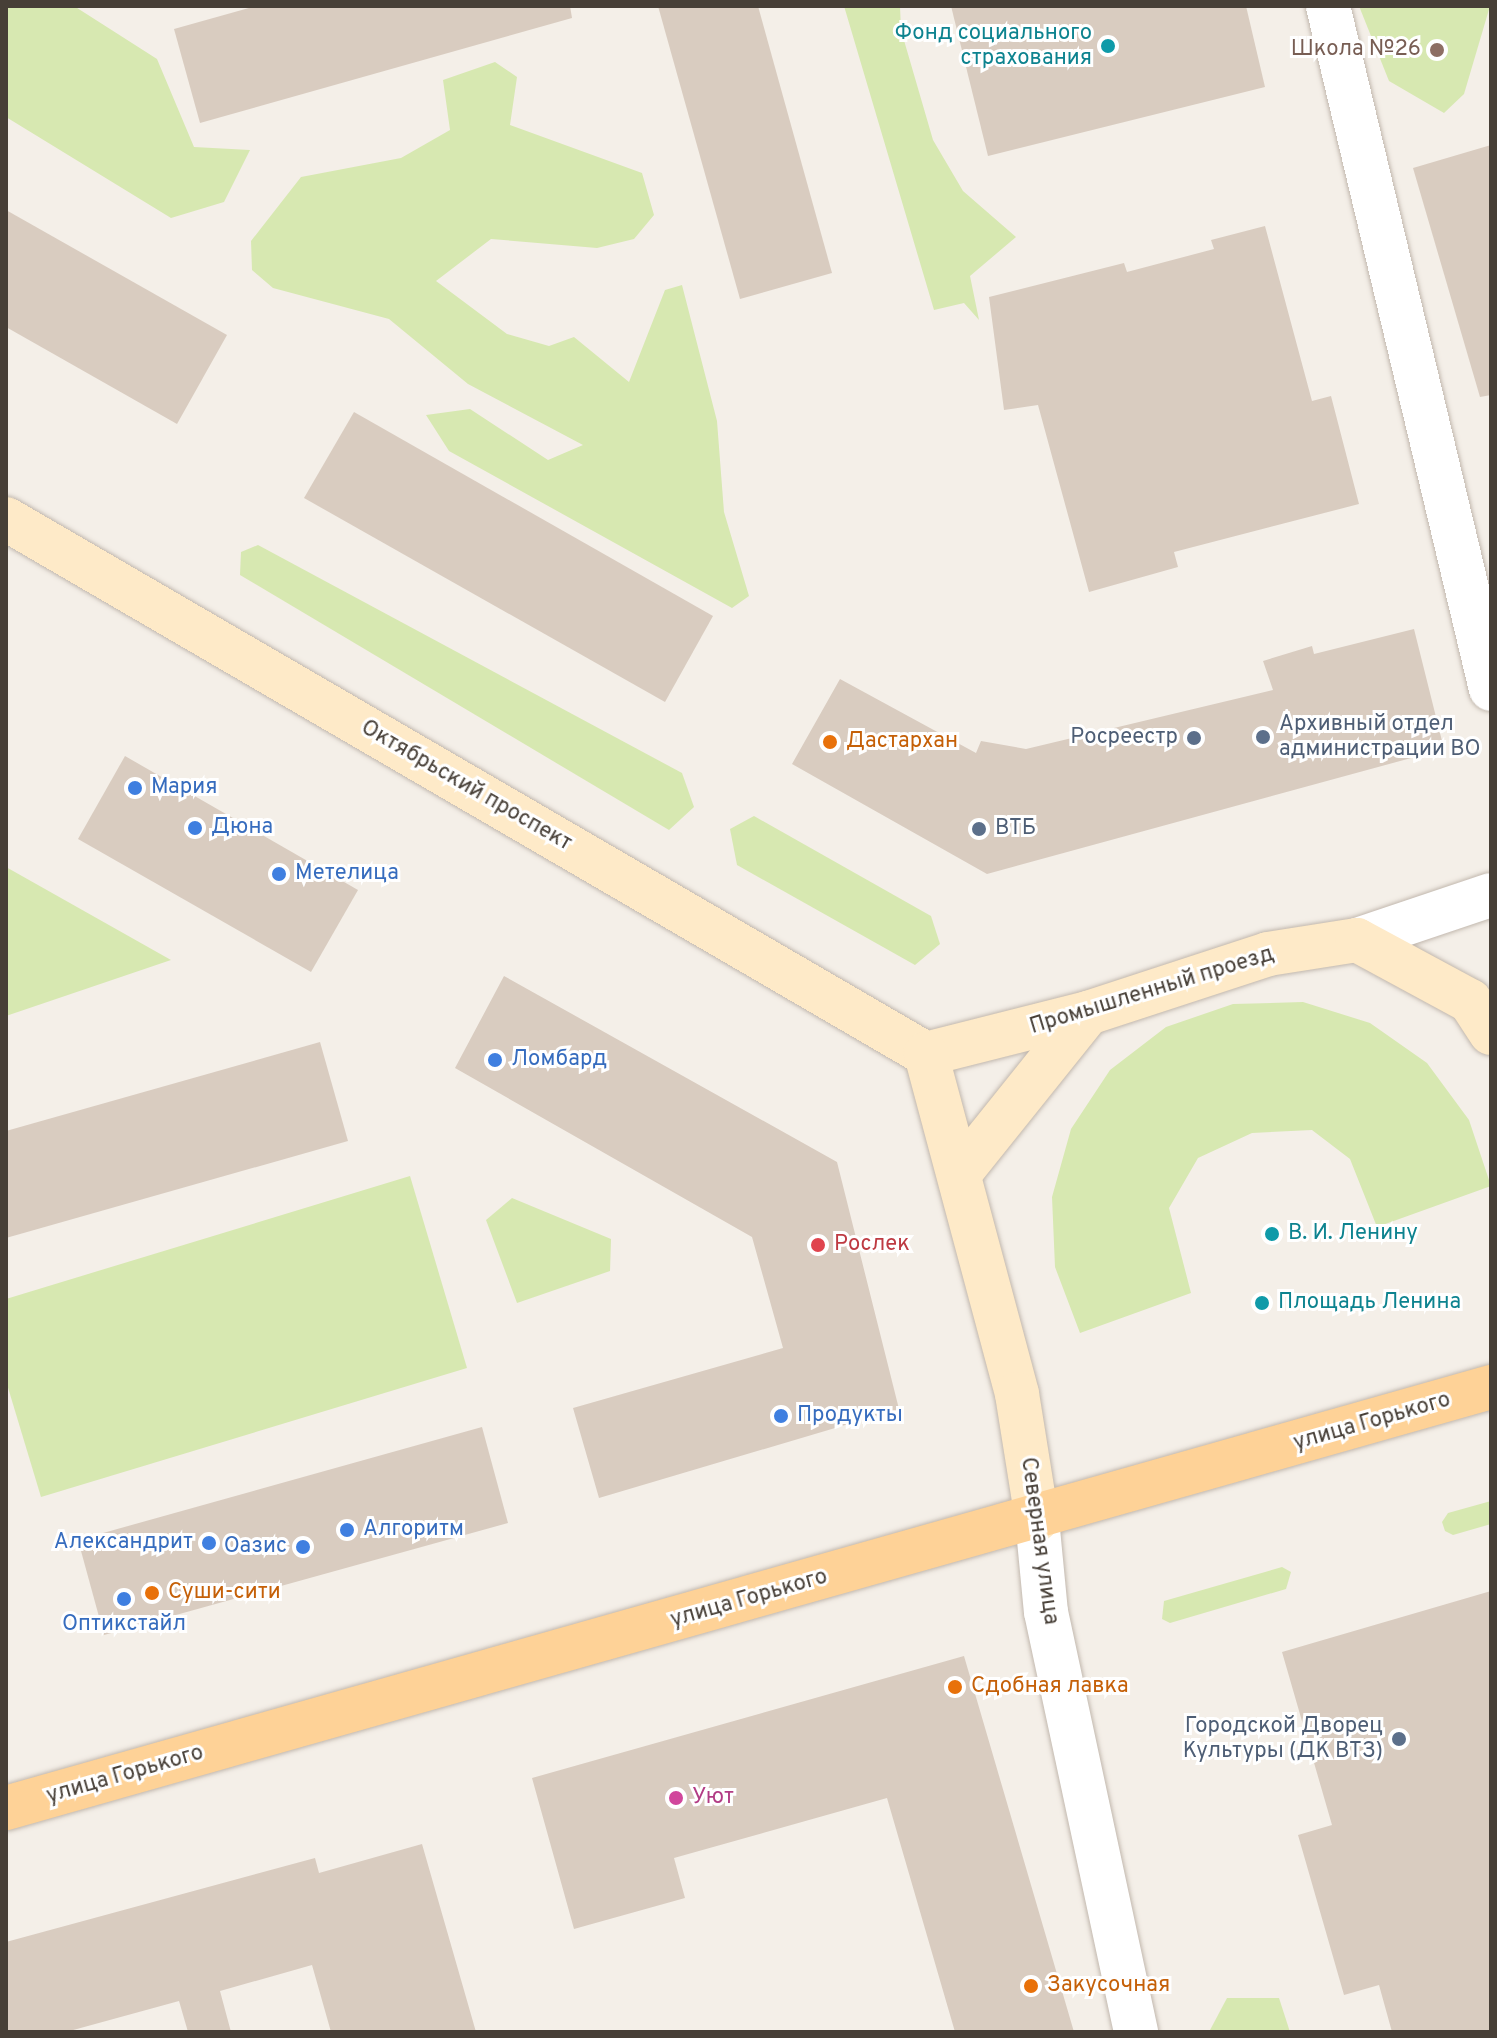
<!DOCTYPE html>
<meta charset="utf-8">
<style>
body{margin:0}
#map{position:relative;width:1497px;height:2038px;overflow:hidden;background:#f4efe8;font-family:Overpass,sans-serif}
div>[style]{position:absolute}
.green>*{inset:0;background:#d7e8b1}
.building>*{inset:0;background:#d9ccc0}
.roads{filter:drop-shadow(0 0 2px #c2b8ae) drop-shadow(0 0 2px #c2b8ae)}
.street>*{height:44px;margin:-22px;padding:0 22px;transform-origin:22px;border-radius:22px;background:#fff}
.secondary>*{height:44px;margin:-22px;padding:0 22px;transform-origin:22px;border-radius:22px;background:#feeac8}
.primary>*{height:44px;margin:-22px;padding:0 22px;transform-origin:22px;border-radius:22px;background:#fed297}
.dots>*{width:22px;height:22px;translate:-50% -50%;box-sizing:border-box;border:4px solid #fff;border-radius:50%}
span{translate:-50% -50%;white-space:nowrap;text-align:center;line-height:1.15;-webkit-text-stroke:6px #fff;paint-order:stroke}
.culture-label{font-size:22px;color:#0d838f}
.right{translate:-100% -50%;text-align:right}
.left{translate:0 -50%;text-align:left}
.education-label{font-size:22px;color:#785e54}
.service-label{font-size:22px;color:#4e5e75}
.food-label{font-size:22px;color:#c56008}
.street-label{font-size:22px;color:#473f37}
.shop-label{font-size:22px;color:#366cbe}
.health-label{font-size:22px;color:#be3a42}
.hotel-label{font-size:22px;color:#b23c85}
.frame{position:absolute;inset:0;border:8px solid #473f37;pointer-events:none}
</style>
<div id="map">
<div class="green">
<div style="clip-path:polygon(6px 6px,74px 6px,157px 59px,194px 147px,250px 150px,224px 202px,171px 218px,6px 117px)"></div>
<div style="clip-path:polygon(844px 6px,900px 6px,901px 30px,933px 140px,963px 191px,1016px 237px,970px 276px,979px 320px,964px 303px,934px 310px)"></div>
<div style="clip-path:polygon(1359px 6px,1490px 6px,1464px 94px,1444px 113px,1389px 81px)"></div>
<div style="clip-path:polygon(495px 62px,517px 77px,510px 125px,642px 173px,654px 215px,634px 239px,597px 248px,491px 239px,436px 281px,507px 334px,549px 346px,574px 337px,629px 382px,665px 290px,682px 285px,717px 421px,724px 512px,749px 596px,732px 608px,449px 451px,426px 415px,470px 409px,548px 460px,583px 445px,468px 384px,389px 319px,273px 288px,252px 270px,251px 241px,301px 177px,401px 158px,450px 130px,443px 80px)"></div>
<div style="clip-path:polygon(258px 545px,682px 773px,694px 807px,669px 830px,240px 575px,241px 552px)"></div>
<div style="clip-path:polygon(754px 816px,931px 916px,940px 944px,915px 965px,737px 865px,730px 829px)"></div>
<div style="clip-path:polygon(6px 867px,171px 960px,6px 1016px)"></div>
<div style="clip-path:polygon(1303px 1002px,1370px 1023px,1427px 1063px,1469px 1120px,1491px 1186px,1377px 1227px,1350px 1159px,1312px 1130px,1252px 1133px,1198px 1158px,1169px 1208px,1191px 1293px,1080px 1333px,1055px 1267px,1052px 1197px,1071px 1129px,1110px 1070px,1166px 1027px,1233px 1004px)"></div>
<div style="clip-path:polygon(410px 1176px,467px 1368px,41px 1497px,6px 1381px,6px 1299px)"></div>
<div style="clip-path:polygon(512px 1198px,611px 1239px,610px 1271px,517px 1303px,486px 1220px)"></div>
<div style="clip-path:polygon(1491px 1501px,1491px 1524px,1453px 1535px,1445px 1531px,1442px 1522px,1448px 1513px)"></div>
<div style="clip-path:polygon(1282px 1567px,1291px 1572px,1286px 1589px,1170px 1623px,1162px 1619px,1164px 1601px)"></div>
<div style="clip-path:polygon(1227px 1998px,1279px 1998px,1290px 2032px,1209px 2032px)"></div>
</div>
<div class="building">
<div style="clip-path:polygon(256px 6px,570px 6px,572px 18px,200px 123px,174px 29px)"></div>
<div style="clip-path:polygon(658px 6px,758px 6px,832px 273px,740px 299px)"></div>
<div style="clip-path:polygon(951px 6px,1246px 6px,1265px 87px,988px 156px)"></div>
<div style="clip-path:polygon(1491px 145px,1491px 395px,1480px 397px,1413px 168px)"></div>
<div style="clip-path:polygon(6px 210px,227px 335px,177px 424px,6px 327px)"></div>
<div style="clip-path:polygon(1265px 226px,1312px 401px,1331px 396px,1359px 504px,1174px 552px,1178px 567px,1089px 592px,1038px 405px,1004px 410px,989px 297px,1124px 263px,1127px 272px,1214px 249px,1211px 240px)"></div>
<div style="clip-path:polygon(354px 412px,713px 616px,665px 702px,304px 498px)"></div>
<div style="clip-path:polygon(1414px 629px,1444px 749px,987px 874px,792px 764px,840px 679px,976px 753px,981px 741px,1026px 749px,1273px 690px,1263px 661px,1312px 646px,1314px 654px)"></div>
<div style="clip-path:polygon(125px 756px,358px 890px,311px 972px,78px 839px)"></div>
<div style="clip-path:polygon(504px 976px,837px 1162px,899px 1409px,599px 1498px,573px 1408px,783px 1348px,752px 1237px,455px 1068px)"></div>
<div style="clip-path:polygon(320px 1042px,348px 1141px,6px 1238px,6px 1131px)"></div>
<div style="clip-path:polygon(482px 1427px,508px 1523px,104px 1635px,78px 1540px)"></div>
<div style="clip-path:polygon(1491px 1591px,1491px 2032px,1392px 2032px,1379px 1985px,1344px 1995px,1298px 1835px,1332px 1825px,1282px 1652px)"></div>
<div style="clip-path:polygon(964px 1656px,1074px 2032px,955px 2032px,887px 1798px,674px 1858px,685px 1898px,574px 1929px,532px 1778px)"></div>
<div style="clip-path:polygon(422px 1844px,476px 2032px,331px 2032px,312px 1965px,220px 1991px,231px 2032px,188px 2032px,179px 2001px,66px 2032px,6px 2032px,6px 1942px,315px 1858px,319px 1873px)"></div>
</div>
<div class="roads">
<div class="street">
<div style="left:1328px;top:6px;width:702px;rotate:76.58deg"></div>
<div style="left:1357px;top:940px;width:141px;rotate:-18.6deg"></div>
<div style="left:1037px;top:1519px;width:93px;rotate:84.5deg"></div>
<div style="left:1046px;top:1612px;width:430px;rotate:77.9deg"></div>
</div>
<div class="secondary">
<div style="left:6px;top:519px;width:1064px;rotate:30.18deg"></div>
<div style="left:926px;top:1054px;width:167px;rotate:-14.2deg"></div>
<div style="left:1088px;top:1013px;width:189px;rotate:-18.1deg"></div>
<div style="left:1268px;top:954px;width:90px;rotate:-8.9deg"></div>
<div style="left:1357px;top:940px;width:128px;rotate:28.4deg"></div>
<div style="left:1470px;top:1001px;width:38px;rotate:57deg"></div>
<div style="left:926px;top:1054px;width:352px;rotate:75deg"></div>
<div style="left:1017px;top:1394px;width:127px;rotate:80.9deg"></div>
<div style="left:959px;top:1174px;width:206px;rotate:-51.3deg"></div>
</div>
<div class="primary">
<div style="left:6px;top:1808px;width:1544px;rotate:-15.83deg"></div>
</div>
</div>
<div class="dots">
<div style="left:1108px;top:46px;background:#0f9aa8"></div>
<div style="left:1437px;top:50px;background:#8d6e63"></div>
<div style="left:1263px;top:737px;background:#5c6f8a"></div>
<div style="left:1194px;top:738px;background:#5c6f8a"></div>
<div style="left:830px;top:742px;background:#e8710a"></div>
<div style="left:135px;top:788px;background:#3f7fe0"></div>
<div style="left:195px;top:828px;background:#3f7fe0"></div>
<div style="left:979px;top:829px;background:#5c6f8a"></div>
<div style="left:279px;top:874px;background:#3f7fe0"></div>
<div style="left:495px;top:1060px;background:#3f7fe0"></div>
<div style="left:1272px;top:1234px;background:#0f9aa8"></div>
<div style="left:818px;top:1245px;background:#e0444e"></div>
<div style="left:1262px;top:1303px;background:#0f9aa8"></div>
<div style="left:781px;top:1416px;background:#3f7fe0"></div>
<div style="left:347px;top:1530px;background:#3f7fe0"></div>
<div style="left:209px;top:1543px;background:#3f7fe0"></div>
<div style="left:303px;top:1547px;background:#3f7fe0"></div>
<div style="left:152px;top:1593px;background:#e8710a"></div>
<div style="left:124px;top:1599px;background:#3f7fe0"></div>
<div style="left:955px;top:1687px;background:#e8710a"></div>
<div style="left:1399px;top:1739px;background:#5c6f8a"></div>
<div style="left:676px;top:1798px;background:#d1479c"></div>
<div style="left:1031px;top:1986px;background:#e8710a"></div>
</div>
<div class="culture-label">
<span class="right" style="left:1092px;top:46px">Фонд социального<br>страхования</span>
<span class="left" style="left:1288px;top:1234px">В. И. Ленину</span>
<span class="left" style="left:1278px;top:1303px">Площадь Ленина</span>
</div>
<div class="education-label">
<span class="right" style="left:1421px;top:50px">Школа №26</span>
</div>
<div class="service-label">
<span class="left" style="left:1279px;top:737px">Архивный отдел<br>администрации ВО</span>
<span class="right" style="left:1178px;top:738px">Росреестр</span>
<span class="left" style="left:995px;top:829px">ВТБ</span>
<span class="right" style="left:1383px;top:1739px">Городской Дворец<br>Культуры (ДК ВТЗ)</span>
</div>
<div class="food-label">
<span class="left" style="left:846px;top:742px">Дастархан</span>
<span class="left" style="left:168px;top:1593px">Суши-сити</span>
<span class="left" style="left:971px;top:1687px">Сдобная лавка</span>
<span class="left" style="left:1047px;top:1986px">Закусочная</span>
</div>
<div class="street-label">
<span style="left:466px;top:786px;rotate:30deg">Октябрьский проспект</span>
<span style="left:1152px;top:991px;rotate:-17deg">Промышленный проезд</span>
<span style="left:1372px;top:1422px;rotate:-16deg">улица Горького</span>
<span style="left:1039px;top:1541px;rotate:82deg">Северная улица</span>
<span style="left:749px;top:1599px;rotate:-16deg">улица Горького</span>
<span style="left:125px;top:1775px;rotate:-16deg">улица Горького</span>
</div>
<div class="shop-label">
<span class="left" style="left:151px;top:788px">Мария</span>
<span class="left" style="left:211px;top:828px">Дюна</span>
<span class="left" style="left:295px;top:874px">Метелица</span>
<span class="left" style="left:511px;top:1060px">Ломбард</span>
<span class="left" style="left:797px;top:1416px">Продукты</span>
<span class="left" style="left:363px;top:1530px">Алгоритм</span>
<span class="right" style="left:193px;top:1543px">Александрит</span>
<span class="right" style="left:287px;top:1547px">Оазис</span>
<span style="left:124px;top:1625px">Оптикстайл</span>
</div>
<div class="health-label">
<span class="left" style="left:834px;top:1245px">Рослек</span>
</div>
<div class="hotel-label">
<span class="left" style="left:692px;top:1798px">Уют</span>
</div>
<div class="frame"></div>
</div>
